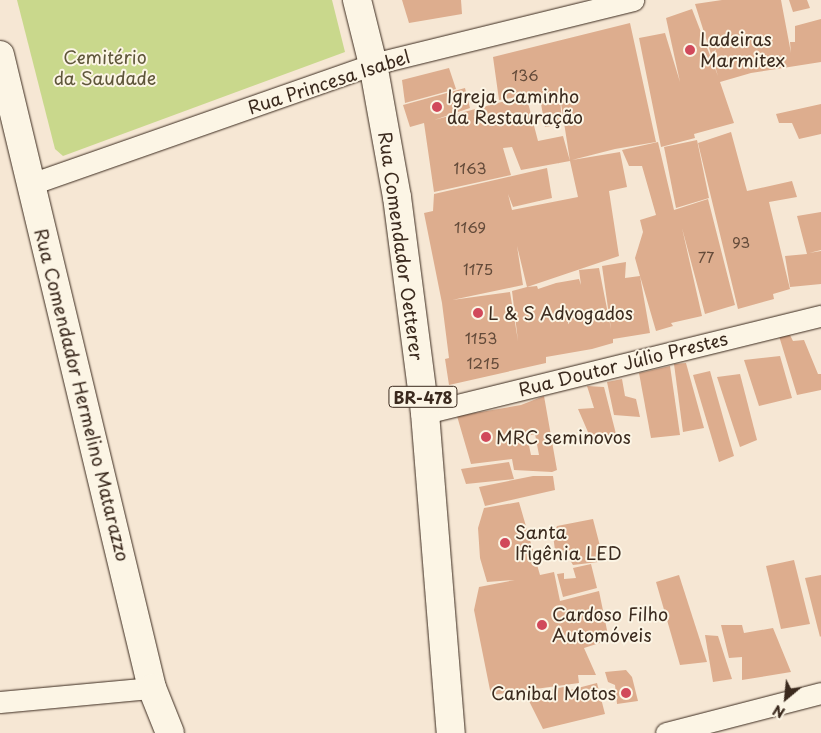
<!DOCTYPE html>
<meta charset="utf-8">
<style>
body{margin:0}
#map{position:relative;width:821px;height:733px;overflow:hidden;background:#f6e7d4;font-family:"Playpen Sans",sans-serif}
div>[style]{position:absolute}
.green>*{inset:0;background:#c9d88c}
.building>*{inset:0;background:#ddad8e}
.roads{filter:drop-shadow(0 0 1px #3b2a1e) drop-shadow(0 0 1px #3b2a1e)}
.street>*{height:21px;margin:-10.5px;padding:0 10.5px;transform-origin:10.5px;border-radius:10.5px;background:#fcf5e5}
.primary>*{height:28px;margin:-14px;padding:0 14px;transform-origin:14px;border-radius:14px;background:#fcf5e5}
.dots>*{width:14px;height:14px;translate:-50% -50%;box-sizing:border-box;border:2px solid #fcf5e5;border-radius:50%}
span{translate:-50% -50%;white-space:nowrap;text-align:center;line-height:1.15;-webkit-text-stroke:4px #fcf5e5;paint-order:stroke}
.number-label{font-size:15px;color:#644b3a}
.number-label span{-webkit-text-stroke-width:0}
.shield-label span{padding:1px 4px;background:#fcf5e5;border:1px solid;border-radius:4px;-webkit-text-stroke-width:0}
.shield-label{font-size:16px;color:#3b2a1e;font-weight:700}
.poi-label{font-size:18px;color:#3b2a1e}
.left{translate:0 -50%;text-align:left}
.right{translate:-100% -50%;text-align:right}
.park-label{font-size:18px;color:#5e563a}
.street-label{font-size:18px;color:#3b2a1e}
.north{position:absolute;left:761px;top:673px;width:50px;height:50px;-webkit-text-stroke:4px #fcf5e5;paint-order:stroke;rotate:208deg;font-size:14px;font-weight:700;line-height:20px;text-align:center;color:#3b2a1e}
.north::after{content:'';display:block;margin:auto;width:18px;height:22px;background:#3b2a1e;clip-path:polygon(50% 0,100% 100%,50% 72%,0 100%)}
</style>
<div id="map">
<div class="green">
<div style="clip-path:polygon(17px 0,332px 0,345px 52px,63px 156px,55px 149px)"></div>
</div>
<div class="building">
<div style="clip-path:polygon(402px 0,461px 0,462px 14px,409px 23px)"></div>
<div style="clip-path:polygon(722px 0,781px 0,791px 53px,790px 42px,795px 42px,795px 26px,821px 19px,821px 62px,751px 73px,720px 82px,734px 123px,694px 134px,695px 138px,661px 147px,639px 38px,665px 33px,680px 82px,666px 18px,692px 9px,718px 76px,695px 4px)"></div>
<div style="clip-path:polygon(789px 0,807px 0,810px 8px,793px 12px)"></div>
<div style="clip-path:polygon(evenodd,630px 23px,656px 142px,615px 149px,572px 160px,620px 152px,627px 187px,609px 191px,619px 256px,527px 287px,537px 286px,538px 289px,556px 283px,579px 279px,581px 285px,579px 270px,599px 268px,611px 329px,602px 266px,626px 262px,625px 278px,640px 276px,635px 258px,643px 232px,640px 220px,656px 215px,642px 166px,629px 166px,622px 150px,658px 142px,674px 210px,708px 199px,735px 305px,705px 314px,682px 228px,702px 316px,671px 323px,673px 326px,656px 331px,640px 276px,650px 333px,613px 339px,613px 343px,592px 349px,546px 357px,546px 363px,449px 385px,445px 359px,449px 358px,442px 303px,424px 213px,433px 211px,434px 194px,547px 168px,552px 198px,513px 207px,508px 194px,512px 210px,578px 197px,570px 161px,521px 170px,512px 147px,503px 148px,511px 175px,434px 192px,424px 123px,410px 127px,403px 105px,465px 88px,470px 108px,434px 120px,524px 96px,499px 100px,493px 57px,630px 23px,539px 92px,545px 127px,562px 124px,560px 97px,570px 161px,563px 136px,538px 141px,526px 95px,539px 92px,630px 23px,517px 246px,527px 287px,512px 291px,518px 341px,510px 292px,452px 300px,523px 285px,517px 246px)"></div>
<div style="clip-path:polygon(449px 68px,456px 89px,405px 103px,402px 80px)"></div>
<div style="clip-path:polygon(821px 104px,821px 134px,799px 139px,792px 123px,779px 123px,776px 114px)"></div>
<div style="clip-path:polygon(731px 132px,747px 191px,792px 181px,797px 197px,769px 202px,790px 289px,773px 294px,774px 299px,738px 309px,698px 143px)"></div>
<div style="clip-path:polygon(697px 140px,709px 198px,676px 208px,664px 147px)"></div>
<div style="clip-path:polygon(821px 212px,821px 250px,809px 253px,821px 251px,821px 284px,790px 287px,785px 256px,807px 254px,797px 216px)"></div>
<div style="clip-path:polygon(790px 335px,793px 341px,804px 340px,818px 374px,821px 374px,821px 390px,797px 395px,779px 336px)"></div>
<div style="clip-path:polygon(780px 356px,792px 398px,759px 406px,744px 360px)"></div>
<div style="clip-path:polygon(686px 363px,704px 428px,683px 432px,674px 364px)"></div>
<div style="clip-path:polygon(670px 366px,680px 435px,651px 438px,639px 373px)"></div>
<div style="clip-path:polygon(710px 371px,734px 456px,719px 462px,693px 375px)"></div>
<div style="clip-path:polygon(740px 374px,757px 440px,740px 447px,717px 377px)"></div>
<div style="clip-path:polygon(622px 379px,625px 396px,636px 399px,640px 417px,614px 415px,607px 382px)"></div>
<div style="clip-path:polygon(587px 386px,604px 387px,616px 434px,591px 439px,578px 409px,594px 408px)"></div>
<div style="clip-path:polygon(evenodd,544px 396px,557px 470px,552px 472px,514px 470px,512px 459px,471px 464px,457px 416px,521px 405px,544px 396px,535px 434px,539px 455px,531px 455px,527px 436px,535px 434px)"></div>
<div style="clip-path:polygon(509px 462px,514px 479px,466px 484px,461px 469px)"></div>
<div style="clip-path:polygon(533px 476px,553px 476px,555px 490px,485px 506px,479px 487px)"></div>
<div style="clip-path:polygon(519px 502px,540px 575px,554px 572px,560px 601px,599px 591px,609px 640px,584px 648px,596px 675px,578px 675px,579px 683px,491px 695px,474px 610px,479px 587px,515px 580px,487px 582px,480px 558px,478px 528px,484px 508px)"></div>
<div style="clip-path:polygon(593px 519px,601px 550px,597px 553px,598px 562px,573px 565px,570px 560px,556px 558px,553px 535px,557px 526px)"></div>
<div style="clip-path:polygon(794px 560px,810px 624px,781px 629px,766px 566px)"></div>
<div style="clip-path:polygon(591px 564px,597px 588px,563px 597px,557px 574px,564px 573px,564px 579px,576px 578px,573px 568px)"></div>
<div style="clip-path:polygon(679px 575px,707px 662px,680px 665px,656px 582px)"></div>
<div style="clip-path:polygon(821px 575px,821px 636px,820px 637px,805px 578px)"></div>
<div style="clip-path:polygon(721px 625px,742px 625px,744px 633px,773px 628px,791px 672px,742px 680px,742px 657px,729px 658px)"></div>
<div style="clip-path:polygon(705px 635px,718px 636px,732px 679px,713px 682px)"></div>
<div style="clip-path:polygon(626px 670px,632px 677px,638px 701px,617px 704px,615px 685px,608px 682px,605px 672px)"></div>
<div style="clip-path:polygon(597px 683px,605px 714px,543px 729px,526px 695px,568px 686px,570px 690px)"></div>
</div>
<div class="roads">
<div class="street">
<div style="left:31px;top:184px;width:362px;rotate:-19.3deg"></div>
<div style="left:373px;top:64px;width:268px;rotate:-13.8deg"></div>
<div style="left:425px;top:413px;width:408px;rotate:-13.8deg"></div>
<div style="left:0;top:702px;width:153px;rotate:-5.3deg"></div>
<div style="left:666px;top:733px;width:160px;rotate:-14.5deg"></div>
</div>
<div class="primary">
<div style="left:357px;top:0;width:66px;rotate:76deg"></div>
<div style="left:373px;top:64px;width:135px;rotate:79.8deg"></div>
<div style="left:397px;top:197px;width:218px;rotate:82.6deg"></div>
<div style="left:425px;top:413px;width:321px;rotate:85.4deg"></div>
<div style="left:0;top:55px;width:651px;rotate:76.5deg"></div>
<div style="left:152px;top:688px;width:48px;rotate:68.2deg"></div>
</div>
</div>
<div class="dots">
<div style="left:690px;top:50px;background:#d1495b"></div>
<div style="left:437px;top:107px;background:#d1495b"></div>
<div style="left:478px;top:313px;background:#d1495b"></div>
<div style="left:486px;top:437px;background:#d1495b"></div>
<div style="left:505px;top:543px;background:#d1495b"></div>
<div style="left:542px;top:625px;background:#d1495b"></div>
<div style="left:626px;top:693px;background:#d1495b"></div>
</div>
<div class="number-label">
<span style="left:525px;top:75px">136</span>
<span style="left:470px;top:168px">1163</span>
<span style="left:470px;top:227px">1169</span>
<span style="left:741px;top:242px">93</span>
<span style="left:706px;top:257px">77</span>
<span style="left:478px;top:269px">1175</span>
<span style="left:481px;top:338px">1153</span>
<span style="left:483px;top:363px">1215</span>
</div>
<div class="shield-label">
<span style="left:423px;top:397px">BR-478</span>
</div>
<div class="poi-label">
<span class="left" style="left:700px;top:50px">Ladeiras<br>Marmitex</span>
<span class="left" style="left:447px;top:107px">Igreja Caminho<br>da Restauração</span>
<span class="left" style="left:488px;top:313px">L &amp; S Advogados</span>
<span class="left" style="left:496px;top:437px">MRC seminovos</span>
<span class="left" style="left:515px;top:543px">Santa<br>Ifigênia LED</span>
<span class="left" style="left:552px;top:625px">Cardoso Filho<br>Automóveis</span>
<span class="right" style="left:616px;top:693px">Canibal Motos</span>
</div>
<div class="park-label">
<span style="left:105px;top:68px">Cemitério<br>da Saudade</span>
</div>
<div class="street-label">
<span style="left:329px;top:82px;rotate:-18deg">Rua Princesa Isabel</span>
<span style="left:401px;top:246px;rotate:82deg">Rua Comendador Oetterer</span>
<span style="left:623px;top:364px;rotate:-14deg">Rua Doutor Júlio Prestes</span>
<span style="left:82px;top:395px;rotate:76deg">Rua Comendador Hermelino Matarazzo</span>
</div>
<div class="north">N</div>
</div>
